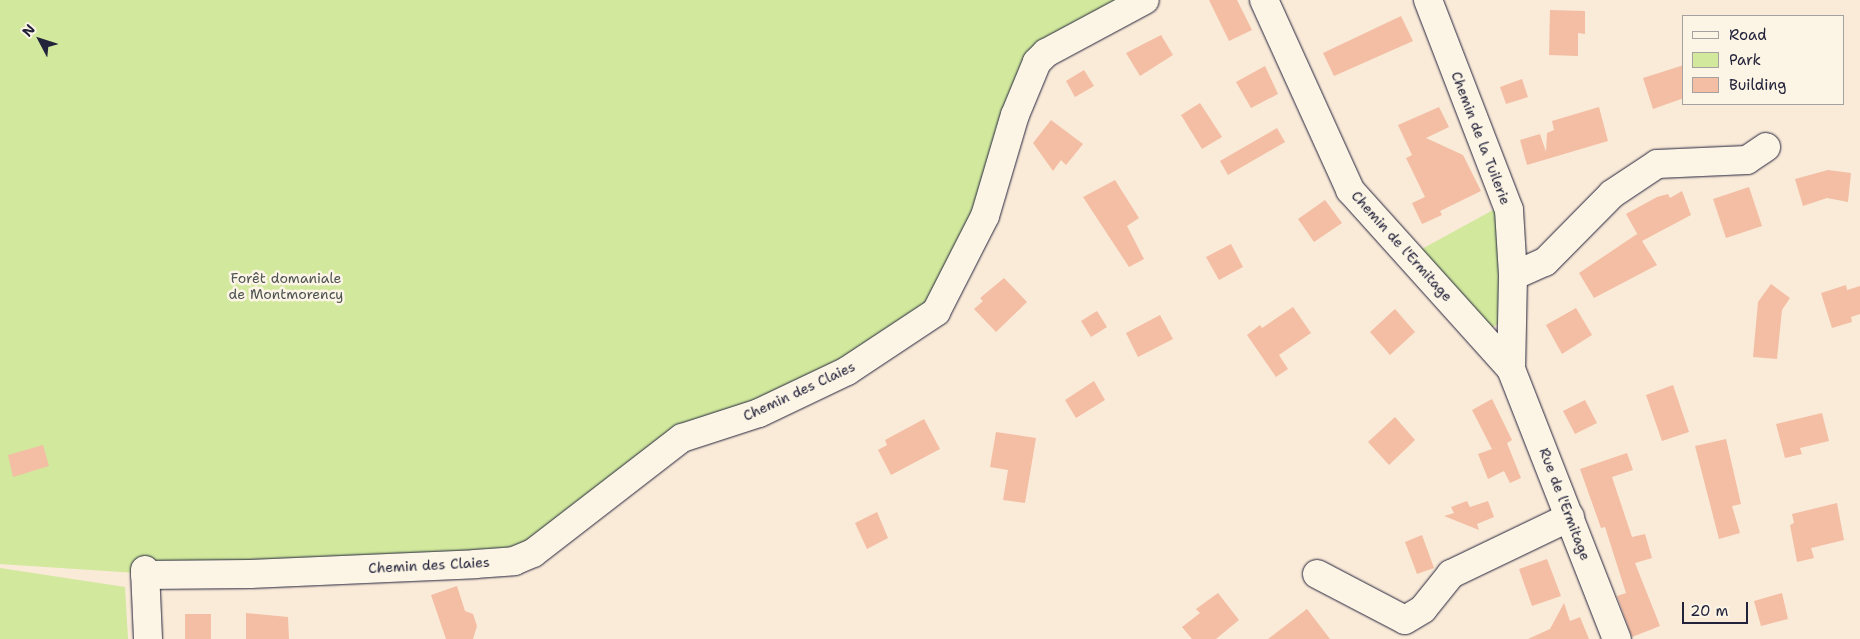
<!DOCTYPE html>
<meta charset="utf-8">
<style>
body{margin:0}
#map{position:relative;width:1860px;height:639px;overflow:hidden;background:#faead8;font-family:"Shantell Sans",sans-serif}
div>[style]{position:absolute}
.green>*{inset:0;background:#d1e89d}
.building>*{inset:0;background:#f3bea4}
.roads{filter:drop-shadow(0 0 1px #22223b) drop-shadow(0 0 1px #22223b)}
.minor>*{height:28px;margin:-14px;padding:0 14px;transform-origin:14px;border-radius:14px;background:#fcf5e5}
span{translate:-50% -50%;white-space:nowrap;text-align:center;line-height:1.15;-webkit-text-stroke:5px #fcf5e5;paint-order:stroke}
.street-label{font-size:14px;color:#22223b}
.park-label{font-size:14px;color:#4e5454}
.legend{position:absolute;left:1682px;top:15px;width:162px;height:90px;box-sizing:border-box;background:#fcf5e5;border:1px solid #a5a1a1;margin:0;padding:6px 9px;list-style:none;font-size:15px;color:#22223b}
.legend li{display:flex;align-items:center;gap:10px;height:25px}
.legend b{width:25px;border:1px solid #a5a1a1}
.north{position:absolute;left:15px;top:15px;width:50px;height:50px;-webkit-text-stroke:4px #fcf5e5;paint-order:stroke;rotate:310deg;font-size:14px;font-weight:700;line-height:20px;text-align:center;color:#22223b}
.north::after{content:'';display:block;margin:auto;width:18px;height:22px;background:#22223b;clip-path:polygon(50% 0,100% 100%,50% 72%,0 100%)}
.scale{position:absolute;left:1682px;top:602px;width:66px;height:22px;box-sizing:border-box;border:2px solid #22223b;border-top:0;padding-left:6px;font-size:15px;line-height:18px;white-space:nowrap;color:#22223b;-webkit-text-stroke:4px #fcf5e5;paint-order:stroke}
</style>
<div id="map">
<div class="green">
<div style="clip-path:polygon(0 0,1145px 0,1046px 53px,936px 312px,690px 435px,533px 553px,167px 575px,0 564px)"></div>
<div style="clip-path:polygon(1506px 203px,1503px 321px,1486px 331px,1409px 256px)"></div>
<div style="clip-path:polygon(0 568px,125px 587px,128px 639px,0 639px)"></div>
</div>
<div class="building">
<div style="clip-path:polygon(1209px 0,1237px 0,1252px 30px,1229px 41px)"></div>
<div style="clip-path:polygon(1550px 10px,1585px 11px,1585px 34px,1578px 33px,1578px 56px,1549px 55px)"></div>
<div style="clip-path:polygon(1401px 16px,1413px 41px,1334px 76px,1323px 53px)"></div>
<div style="clip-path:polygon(1161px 35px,1173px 55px,1140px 76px,1126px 53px)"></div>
<div style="clip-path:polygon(1684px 65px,1684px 98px,1653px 109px,1643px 78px)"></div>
<div style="clip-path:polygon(1265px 66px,1278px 94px,1251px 108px,1236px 82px)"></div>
<div style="clip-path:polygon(1084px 70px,1094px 86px,1075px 97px,1066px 81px)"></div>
<div style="clip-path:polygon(1522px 79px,1528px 97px,1506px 104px,1500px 87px)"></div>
<div style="clip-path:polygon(1200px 103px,1222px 137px,1202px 149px,1181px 115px)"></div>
<div style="clip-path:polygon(1439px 107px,1449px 127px,1426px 138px,1463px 155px,1481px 191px,1440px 211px,1442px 215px,1422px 224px,1412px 203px,1425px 197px,1406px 158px,1412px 155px,1398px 125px)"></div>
<div style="clip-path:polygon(1599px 107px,1608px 141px,1527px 165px,1520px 140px,1540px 134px,1546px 152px,1547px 133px,1554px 130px,1552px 121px)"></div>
<div style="clip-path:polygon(1051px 120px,1083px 144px,1066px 165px,1061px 160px,1053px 171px,1033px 143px)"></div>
<div style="clip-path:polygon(1277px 128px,1285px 142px,1228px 175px,1220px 161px)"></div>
<div style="clip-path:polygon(1828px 170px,1851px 173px,1848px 202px,1827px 198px,1803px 206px,1795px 179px)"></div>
<div style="clip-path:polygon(1115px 180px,1139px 218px,1127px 226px,1144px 259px,1129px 267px,1083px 197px)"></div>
<div style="clip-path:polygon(1749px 187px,1762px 226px,1726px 238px,1713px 199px)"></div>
<div style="clip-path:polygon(1682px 191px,1691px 215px,1642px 241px,1657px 265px,1594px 298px,1579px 273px,1637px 234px,1639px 237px,1626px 214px,1657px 197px,1668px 194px,1670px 198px)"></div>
<div style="clip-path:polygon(1325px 200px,1342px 223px,1314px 242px,1298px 219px)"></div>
<div style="clip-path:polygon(1231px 244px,1243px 267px,1219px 280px,1206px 257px)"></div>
<div style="clip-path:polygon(1004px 278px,1027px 302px,996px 332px,974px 309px,983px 301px,980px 298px)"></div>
<div style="clip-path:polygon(1771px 284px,1790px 298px,1782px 310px,1777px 359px,1753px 357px,1758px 302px)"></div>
<div style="clip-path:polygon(1846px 285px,1847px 290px,1860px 286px,1860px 314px,1851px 317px,1852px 322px,1832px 328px,1821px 293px)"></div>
<div style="clip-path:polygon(1293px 307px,1311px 333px,1279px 355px,1288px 369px,1276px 377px,1247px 335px,1260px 325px,1262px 328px)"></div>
<div style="clip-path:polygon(1576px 308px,1592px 335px,1562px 354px,1546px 325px)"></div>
<div style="clip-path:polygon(1395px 309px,1415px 332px,1390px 355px,1370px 332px)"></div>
<div style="clip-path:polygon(1097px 311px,1107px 327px,1091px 337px,1081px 321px)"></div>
<div style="clip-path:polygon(1160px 315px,1173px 339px,1138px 357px,1126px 333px)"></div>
<div style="clip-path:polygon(1094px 381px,1105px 400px,1076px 418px,1065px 400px)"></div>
<div style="clip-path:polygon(1673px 385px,1689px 432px,1662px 441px,1646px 395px)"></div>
<div style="clip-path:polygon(1492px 399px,1512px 440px,1507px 443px,1521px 478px,1510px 483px,1504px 471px,1488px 479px,1478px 454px,1492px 449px,1472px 410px)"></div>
<div style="clip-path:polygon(1585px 400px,1597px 423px,1575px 434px,1563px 411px)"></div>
<div style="clip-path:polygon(1822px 413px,1829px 441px,1800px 448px,1802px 454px,1785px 458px,1776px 424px)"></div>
<div style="clip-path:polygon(1395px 417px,1415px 440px,1389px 465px,1368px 442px)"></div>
<div style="clip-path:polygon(924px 419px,940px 449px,891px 475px,878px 450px,887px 445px,885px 440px)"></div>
<div style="clip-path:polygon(996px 432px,1036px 438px,1025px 503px,1003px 500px,1008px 470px,990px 467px)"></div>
<div style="clip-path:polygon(1726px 439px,1741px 504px,1732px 506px,1740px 533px,1719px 539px,1695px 446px)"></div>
<div style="clip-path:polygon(43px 445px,49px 466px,13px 477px,8px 455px)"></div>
<div style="clip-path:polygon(1627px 453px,1633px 470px,1612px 477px,1632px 537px,1645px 534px,1652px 558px,1635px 563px,1660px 626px,1632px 637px,1617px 596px,1626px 593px,1605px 527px,1601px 528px,1580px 469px)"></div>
<div style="clip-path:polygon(1467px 501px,1470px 507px,1488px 501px,1494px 517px,1477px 524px,1479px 530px,1444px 516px,1454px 513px,1451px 507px)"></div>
<div style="clip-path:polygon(1837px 503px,1844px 540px,1811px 548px,1814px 558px,1797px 562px,1790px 525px,1794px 523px,1792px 514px)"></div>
<div style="clip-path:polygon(877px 512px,888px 538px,867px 549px,855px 523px)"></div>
<div style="clip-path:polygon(1422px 535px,1434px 568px,1417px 574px,1405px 542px)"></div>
<div style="clip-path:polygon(1547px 559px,1561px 596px,1532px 606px,1519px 569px)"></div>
<div style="clip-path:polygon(457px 586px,465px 611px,473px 614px,477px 626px,473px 639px,446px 639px,431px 595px)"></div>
<div style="clip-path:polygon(1218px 593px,1239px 620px,1216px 639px,1192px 639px,1182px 627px,1200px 613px,1196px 609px)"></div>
<div style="clip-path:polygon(1782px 593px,1788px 619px,1761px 626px,1754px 601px)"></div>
<div style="clip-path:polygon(1564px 603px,1570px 621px,1580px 617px,1589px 639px,1528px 639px,1550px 629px)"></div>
<div style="clip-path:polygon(1307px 609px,1330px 639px,1268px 639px)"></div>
<div style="clip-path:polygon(246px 613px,288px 617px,289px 639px,246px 639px)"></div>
<div style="clip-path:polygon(185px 614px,211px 614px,211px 639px,185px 639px)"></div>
</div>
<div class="roads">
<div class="minor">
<div style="left:1264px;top:0;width:209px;rotate:65.6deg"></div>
<div style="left:1350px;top:190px;width:241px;rotate:48deg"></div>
<div style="left:1511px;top:369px;width:290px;rotate:68.6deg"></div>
<div style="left:1428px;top:0;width:225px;rotate:68.9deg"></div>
<div style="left:1509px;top:210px;width:66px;rotate:86.5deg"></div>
<div style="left:1513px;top:276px;width:93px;rotate:91.2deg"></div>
<div style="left:1513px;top:276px;width:35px;rotate:-24deg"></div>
<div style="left:1545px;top:262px;width:95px;rotate:-45.4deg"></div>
<div style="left:1612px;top:194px;width:54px;rotate:-33.7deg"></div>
<div style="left:1657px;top:164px;width:90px;rotate:-2.5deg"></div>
<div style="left:1747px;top:160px;width:23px;rotate:-34deg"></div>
<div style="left:145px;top:570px;width:69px;rotate:87.5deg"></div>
<div style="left:1317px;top:574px;width:99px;rotate:27.6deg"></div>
<div style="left:1405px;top:620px;width:21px;rotate:-31deg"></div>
<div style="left:1423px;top:609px;width:45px;rotate:-51.3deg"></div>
<div style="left:1451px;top:574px;width:132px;rotate:-25.6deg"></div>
<div style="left:145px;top:575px;width:105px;rotate:-0.5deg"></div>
<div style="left:250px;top:574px;width:225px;rotate:-2.5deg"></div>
<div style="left:475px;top:564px;width:39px;rotate:-4deg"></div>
<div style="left:514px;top:561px;width:21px;rotate:-23deg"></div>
<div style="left:533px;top:553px;width:188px;rotate:-37.7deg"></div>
<div style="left:682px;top:438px;width:81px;rotate:-18deg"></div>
<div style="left:759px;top:413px;width:98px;rotate:-25.5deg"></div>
<div style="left:847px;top:371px;width:107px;rotate:-33.5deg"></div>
<div style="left:936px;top:312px;width:108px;rotate:-63deg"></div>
<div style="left:985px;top:216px;width:105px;rotate:-73.5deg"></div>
<div style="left:1015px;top:115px;width:57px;rotate:-67.5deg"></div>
<div style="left:1037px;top:62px;width:13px;rotate:-45deg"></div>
<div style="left:1046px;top:53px;width:112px;rotate:-28.2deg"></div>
</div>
</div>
<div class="street-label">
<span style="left:1481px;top:138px;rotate:69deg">Chemin de la Tuilerie</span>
<span style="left:1402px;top:246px;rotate:48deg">Chemin de l'Ermitage</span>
<span style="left:799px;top:391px;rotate:-25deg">Chemin des Claies</span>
<span style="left:1565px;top:504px;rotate:69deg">Rue de l'Ermitage</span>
<span style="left:429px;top:565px;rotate:-3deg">Chemin des Claies</span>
</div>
<div class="park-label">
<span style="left:286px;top:286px">Forêt domaniale<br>de Montmorency</span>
</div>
<ul class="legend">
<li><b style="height:6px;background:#fcf5e5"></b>Road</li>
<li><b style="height:14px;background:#d1e89d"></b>Park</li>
<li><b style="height:14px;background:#f3bea4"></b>Building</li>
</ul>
<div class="north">N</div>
<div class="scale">20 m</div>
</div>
